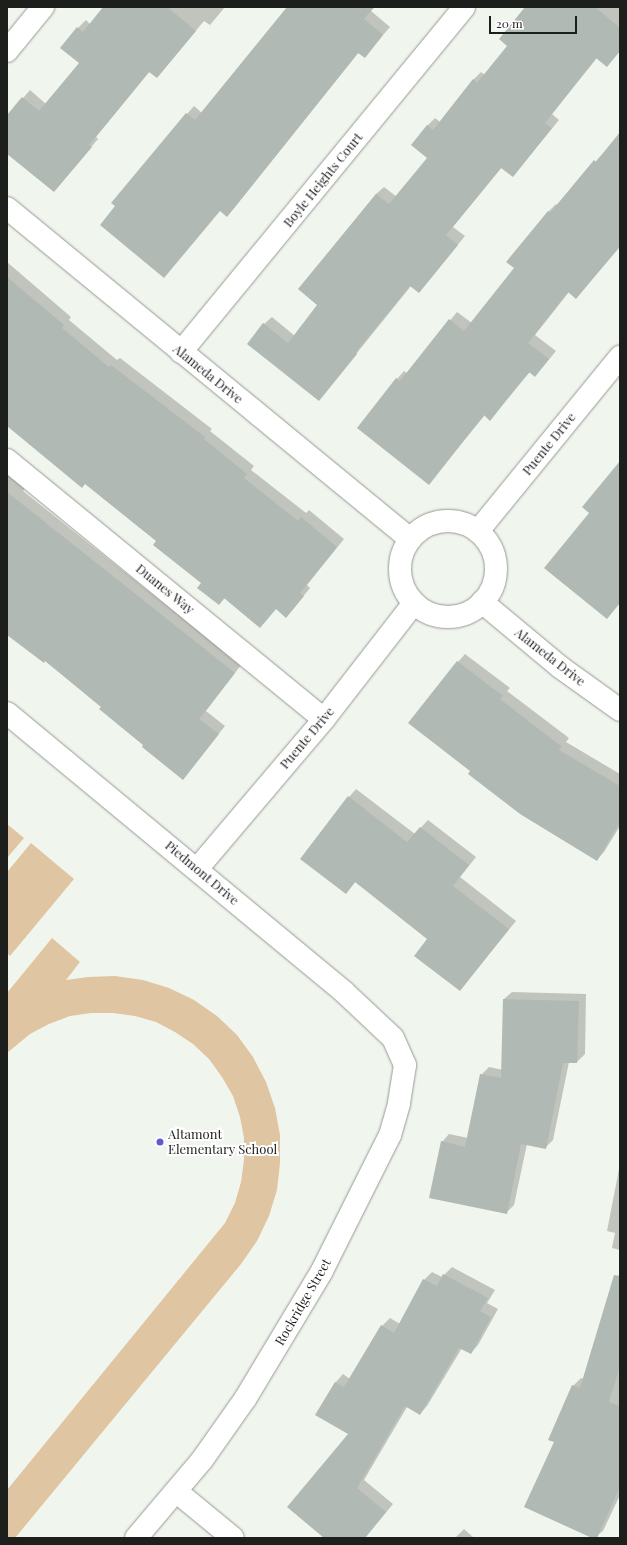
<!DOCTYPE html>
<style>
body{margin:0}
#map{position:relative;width:627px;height:1545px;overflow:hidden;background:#f0f5ed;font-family:"Playfair Display",serif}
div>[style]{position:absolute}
.green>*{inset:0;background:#e0c5a2}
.shadow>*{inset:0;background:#0003}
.building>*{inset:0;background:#b0b9b4}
.roads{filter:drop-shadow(0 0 1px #969a93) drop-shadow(0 0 1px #969a93)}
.minor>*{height:22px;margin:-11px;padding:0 11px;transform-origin:11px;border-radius:11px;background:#fff}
.minor>.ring{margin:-11px;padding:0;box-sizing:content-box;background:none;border:22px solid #fff;border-radius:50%}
.dots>*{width:11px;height:11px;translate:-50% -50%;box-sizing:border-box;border:2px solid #fff;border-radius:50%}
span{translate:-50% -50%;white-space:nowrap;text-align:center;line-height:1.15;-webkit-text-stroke:4px #fff;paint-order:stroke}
.street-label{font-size:13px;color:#1d1f1c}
.poi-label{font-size:13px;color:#1d1f1c}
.left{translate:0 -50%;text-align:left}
.frame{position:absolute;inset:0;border:8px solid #1d1f1c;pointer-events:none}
.scale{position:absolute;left:489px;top:16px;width:88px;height:18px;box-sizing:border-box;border:2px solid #1d1f1c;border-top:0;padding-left:5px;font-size:12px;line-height:14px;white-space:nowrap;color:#1d1f1c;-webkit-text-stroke:3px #fff;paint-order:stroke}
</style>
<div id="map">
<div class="green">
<div style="clip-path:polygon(7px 824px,24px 838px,7px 858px)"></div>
<div style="clip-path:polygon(31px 843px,74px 879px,10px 956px,7px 953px,7px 872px)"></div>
<div style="clip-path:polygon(52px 938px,80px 962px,66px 980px,88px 977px,115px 976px,143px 980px,169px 988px,194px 1000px,217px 1016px,237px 1035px,253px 1057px,266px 1082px,275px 1108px,280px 1135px,280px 1163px,277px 1190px,269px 1216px,257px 1241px,241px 1264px,15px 1538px,7px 1538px,7px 1490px,225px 1223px,235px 1203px,241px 1182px,244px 1160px,244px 1138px,240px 1117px,233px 1096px,222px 1077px,209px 1059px,193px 1044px,175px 1032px,156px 1022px,135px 1016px,113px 1013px,91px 1013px,70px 1016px,49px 1024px,30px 1034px,7px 1053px,7px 993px)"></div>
</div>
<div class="shadow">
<div style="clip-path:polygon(104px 7px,225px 7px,210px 25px,204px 21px,157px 77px,150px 71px,96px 137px,98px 139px,54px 191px,7px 152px,7px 117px,30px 90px,46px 104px,80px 63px,78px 28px,86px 20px,90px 24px)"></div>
<div style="clip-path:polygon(289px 7px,375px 7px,371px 11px,390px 27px,364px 57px,359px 52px,234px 208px,220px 210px,164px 277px,187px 114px,194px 106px,202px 113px)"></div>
<div style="clip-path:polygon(527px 7px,620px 7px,620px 51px,607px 65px,597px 58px,552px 114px,559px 120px,513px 176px,502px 167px,453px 227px,465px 236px,419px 292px,411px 286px,319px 400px,264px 324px,272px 317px,295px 336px,319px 305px,299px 289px,376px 194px,384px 187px,397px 197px,428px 158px,427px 126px,435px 118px,440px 122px,473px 80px,481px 72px,485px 75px,508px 46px)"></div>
<div style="clip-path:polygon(620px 134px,620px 247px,576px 298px,569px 292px,535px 335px,556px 351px,542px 368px,530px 372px,490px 419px,485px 415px,429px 483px,397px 379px,404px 371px,407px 373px,457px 312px,472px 323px,516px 268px,548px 212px,556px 204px,557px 205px)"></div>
<div style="clip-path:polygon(7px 262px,71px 317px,69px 320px,117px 360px,120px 358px,212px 429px,210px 431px,254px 466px,251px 470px,306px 513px,309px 510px,344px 539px,307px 585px,310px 588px,293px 609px,276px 608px,225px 598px,219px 604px,202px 583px,157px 541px,7px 421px)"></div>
<div style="clip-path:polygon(7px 474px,25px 488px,23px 491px,241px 665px,206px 711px,225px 726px,183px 778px,103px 707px,46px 660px,7px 634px)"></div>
<div style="clip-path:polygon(465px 654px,510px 688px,507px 691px,569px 738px,566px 742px,620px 774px,620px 826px,604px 852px,597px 860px,471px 771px,458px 662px)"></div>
<div style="clip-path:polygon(356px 789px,415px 834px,428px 820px,476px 857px,460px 877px,516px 921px,460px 990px,429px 939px,356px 881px,346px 893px,349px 797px)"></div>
<div style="clip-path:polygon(512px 992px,586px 994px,585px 1054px,577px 1062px,569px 1062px,553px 1140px,545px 1148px,527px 1144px,514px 1205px,506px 1213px,442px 1142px,449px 1134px,468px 1138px,481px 1075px,489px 1067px,503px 1070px,504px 999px)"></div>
<div style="clip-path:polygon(620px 1164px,620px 1250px,612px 1248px,615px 1233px,607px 1231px)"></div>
<div style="clip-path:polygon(452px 1267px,495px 1290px,487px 1303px,498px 1309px,478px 1345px,471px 1353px,462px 1348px,427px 1406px,420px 1414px,407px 1407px,364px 1480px,393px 1504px,365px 1538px,325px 1538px,350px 1434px,316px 1415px,336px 1382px,343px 1374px,350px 1379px,382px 1326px,390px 1318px,400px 1324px,424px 1280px,432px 1272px,442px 1277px)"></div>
<div style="clip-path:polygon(620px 1311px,620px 1495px,603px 1531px,594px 1538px,555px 1442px,573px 1386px,581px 1378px,584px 1379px)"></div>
<div style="clip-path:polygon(464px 1529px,474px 1538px,455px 1538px)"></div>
</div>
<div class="building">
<div style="clip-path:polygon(103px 7px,167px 7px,196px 31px,157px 78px,149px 72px,89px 145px,92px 147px,54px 192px,7px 154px,7px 115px,22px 97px,39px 111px,79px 63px,60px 48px,77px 27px,83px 32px)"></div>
<div style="clip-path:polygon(287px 7px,374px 7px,364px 19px,383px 35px,365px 58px,358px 53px,227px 217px,220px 211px,164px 278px,100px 225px,115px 206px,111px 203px,186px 113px,195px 120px)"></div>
<div style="clip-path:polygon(525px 7px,595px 7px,620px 28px,620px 51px,607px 67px,596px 58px,545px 123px,552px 128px,513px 177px,501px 168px,446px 235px,458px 245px,419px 293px,410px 286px,356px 352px,357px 354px,319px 401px,247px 344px,263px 323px,288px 343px,317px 305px,298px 289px,376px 194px,389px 204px,427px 158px,411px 145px,427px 125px,433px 130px,473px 79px,477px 83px,507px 46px,499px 39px)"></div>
<div style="clip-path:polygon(620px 132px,620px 246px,576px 299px,568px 292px,528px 343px,549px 359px,535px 377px,529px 372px,490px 421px,484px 415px,429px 485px,357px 428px,396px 378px,400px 381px,449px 319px,464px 331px,514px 268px,506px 262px,548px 211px,550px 213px,594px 160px,596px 162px)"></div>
<div style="clip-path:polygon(7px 277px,64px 325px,62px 328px,109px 367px,111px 365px,205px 437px,204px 439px,247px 474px,244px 478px,298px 521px,301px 517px,337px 547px,300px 593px,304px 596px,286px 618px,276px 609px,260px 628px,224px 598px,219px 605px,197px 588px,201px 583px,153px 545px,156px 541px,85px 484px,82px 488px,7px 426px)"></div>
<div style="clip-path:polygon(620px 461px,620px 603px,607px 619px,544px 568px,589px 513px,582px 507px)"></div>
<div style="clip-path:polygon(7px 492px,235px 673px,199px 719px,219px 734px,183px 780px,142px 747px,143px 745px,99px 709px,101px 707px,45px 661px,44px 663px,7px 635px)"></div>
<div style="clip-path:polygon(457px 661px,503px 696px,500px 699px,562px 747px,559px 750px,620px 786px,620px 822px,597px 861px,520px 814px,468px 774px,470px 771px,408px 723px)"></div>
<div style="clip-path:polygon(348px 796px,407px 842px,420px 827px,469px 865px,453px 886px,509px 929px,460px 991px,414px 956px,427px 939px,355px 882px,346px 894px,300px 859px)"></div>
<div style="clip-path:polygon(503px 999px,579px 1001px,577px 1063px,563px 1063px,546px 1149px,521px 1144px,507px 1214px,429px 1198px,441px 1141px,465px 1147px,480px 1074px,501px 1078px)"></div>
<div style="clip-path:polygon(443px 1274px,488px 1298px,480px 1311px,491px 1317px,471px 1354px,459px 1348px,420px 1415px,405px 1406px,357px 1488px,386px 1512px,365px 1538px,324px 1538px,287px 1507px,348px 1434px,315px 1415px,335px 1382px,344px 1387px,381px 1325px,394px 1333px,423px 1279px,437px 1286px)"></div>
<div style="clip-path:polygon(614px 1275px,620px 1276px,620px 1366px,609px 1402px,620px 1406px,620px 1487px,597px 1538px,592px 1538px,524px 1507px,554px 1442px,548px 1440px,572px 1385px,580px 1388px)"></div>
</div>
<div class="roads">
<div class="minor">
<div style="left:7px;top:51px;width:57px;rotate:-50.7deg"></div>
<div style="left:7px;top:208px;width:522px;rotate:39.4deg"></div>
<div style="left:181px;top:352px;width:446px;rotate:-50.6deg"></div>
<div style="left:7px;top:460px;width:409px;rotate:39.3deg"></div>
<div class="ring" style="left:400px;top:521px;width:74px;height:74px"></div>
<div style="left:478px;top:531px;width:225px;rotate:-50.8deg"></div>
<div style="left:482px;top:602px;width:102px;rotate:39.8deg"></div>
<div style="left:560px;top:667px;width:74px;rotate:35.6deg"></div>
<div style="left:7px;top:713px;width:438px;rotate:39.6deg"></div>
<div style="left:344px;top:992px;width:67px;rotate:43.2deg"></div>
<div style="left:393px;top:1038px;width:30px;rotate:66deg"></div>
<div style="left:405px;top:1065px;width:39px;rotate:99deg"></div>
<div style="left:399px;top:1104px;width:32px;rotate:106deg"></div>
<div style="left:390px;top:1135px;width:152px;rotate:116.6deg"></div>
<div style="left:322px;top:1271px;width:149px;rotate:121deg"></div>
<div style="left:245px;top:1399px;width:75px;rotate:125.2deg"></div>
<div style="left:202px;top:1460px;width:102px;rotate:130.2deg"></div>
<div style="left:197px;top:869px;width:197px;rotate:-49.7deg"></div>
<div style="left:324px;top:719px;width:147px;rotate:-52.2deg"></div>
<div style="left:177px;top:1492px;width:72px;rotate:39.4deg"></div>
</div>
</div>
<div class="dots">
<div style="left:160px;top:1142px;background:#6358d1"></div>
</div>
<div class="street-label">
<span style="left:323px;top:180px;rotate:-51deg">Boyle Heights Court</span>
<span style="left:208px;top:374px;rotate:39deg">Alameda Drive</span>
<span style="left:549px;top:444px;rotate:-51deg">Puente Drive</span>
<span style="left:165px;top:589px;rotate:39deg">Duanes Way</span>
<span style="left:550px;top:657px;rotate:38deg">Alameda Drive</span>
<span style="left:307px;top:738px;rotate:-50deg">Puente Drive</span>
<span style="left:202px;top:873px;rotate:40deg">Piedmont Drive</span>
<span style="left:303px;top:1302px;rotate:-60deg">Rockridge Street</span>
</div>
<div class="poi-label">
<span class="left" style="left:168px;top:1142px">Altamont<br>Elementary School</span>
</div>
<div class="frame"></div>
<div class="scale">20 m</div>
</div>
